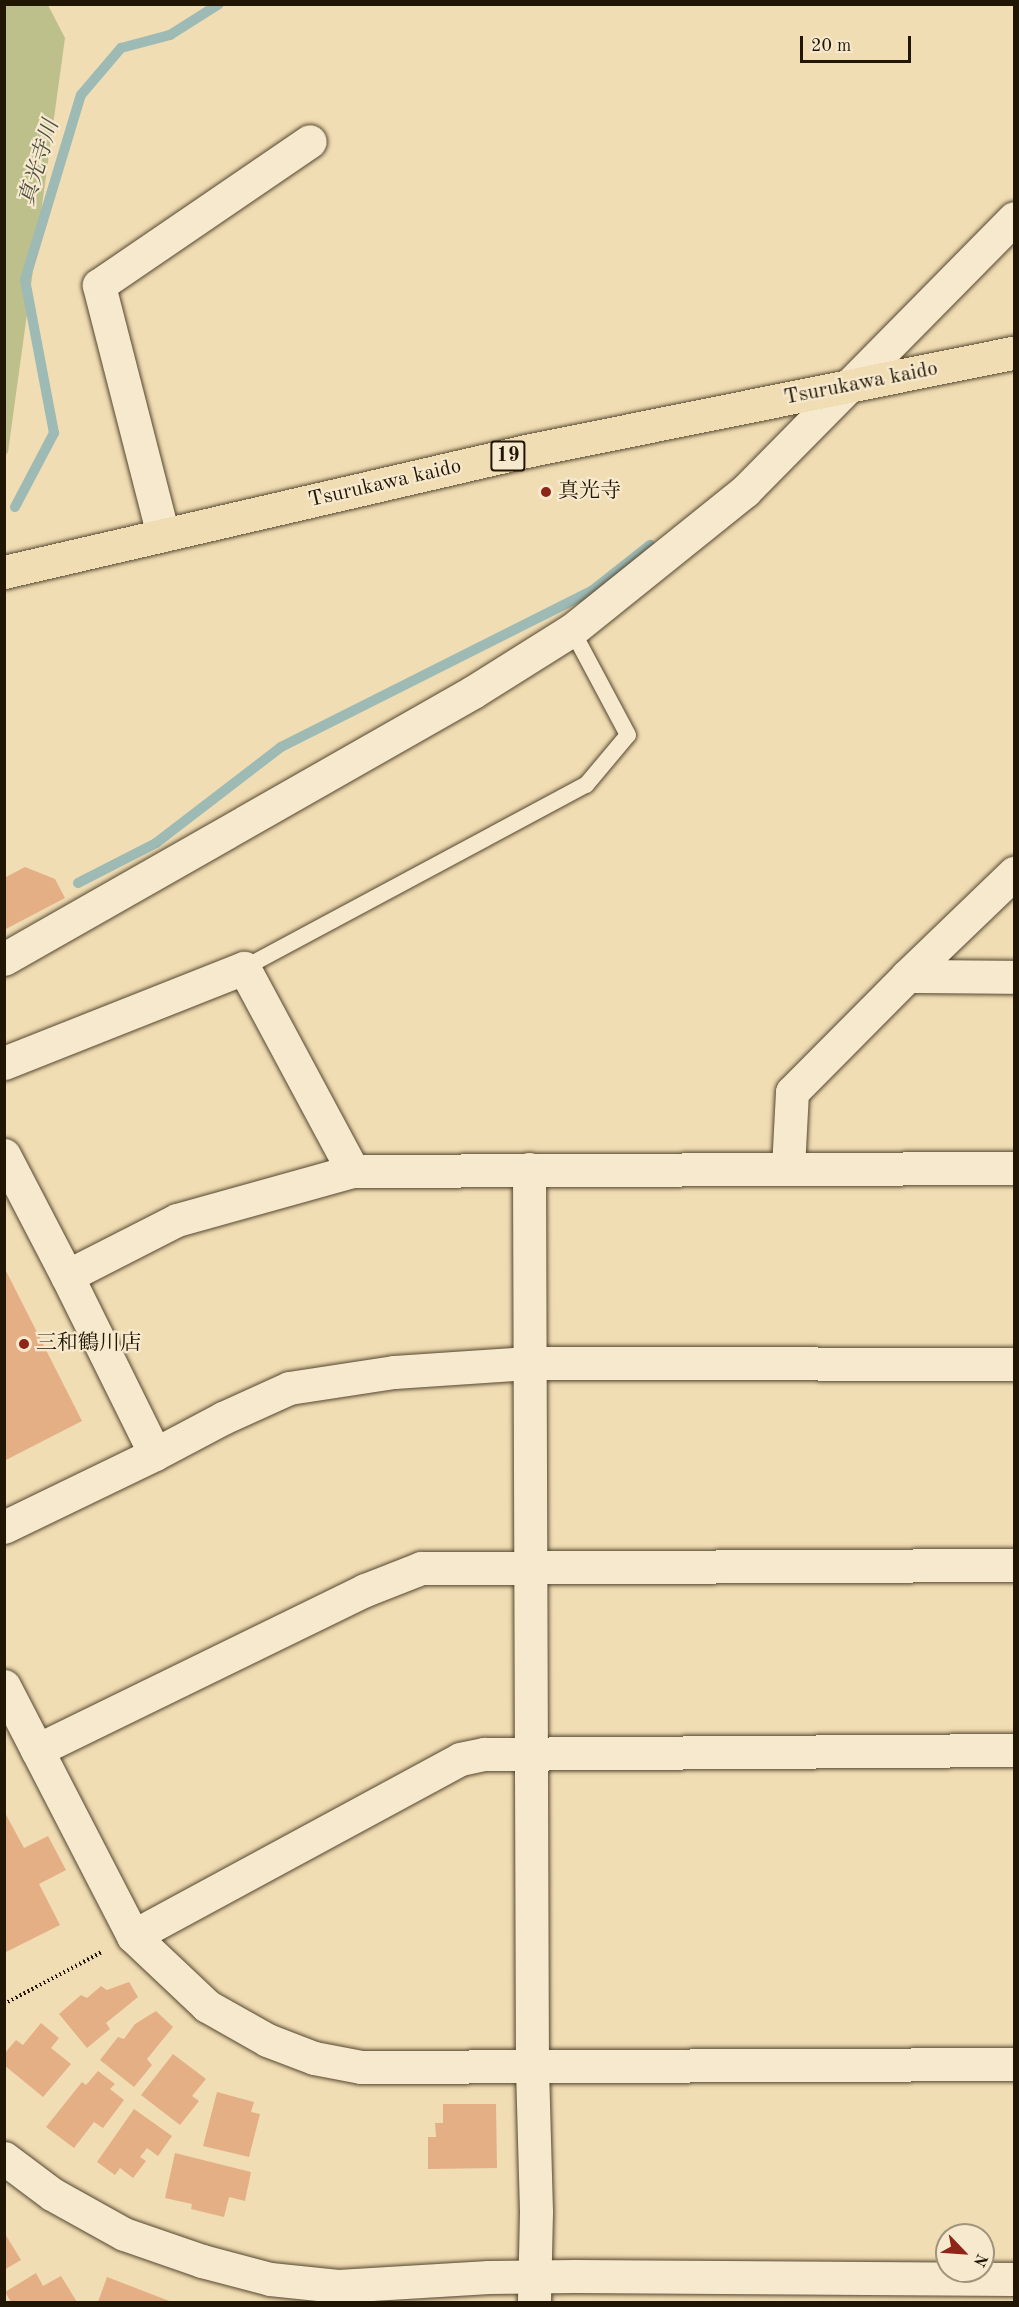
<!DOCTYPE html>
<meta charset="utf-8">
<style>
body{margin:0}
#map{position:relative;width:1019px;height:2307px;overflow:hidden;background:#f1ddb3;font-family:"Old Standard TT","Noto Serif JP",serif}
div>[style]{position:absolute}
.green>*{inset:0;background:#bdc08a}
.stream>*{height:10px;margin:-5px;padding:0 5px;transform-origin:5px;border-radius:5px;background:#9dbab5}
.building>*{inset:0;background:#e4af85}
.path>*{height:4px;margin-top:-2px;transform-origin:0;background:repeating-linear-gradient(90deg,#211504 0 1.5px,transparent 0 4.5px)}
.roads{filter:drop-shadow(0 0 2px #554730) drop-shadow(0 0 2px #554730)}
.service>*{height:16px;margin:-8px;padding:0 8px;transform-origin:8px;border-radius:8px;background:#f6e9ce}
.minor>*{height:33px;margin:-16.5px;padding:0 16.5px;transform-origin:16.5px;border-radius:16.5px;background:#f6e9ce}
.tertiary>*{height:33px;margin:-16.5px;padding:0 16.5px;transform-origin:16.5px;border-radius:16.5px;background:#f6e9ce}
.primary>*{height:33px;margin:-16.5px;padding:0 16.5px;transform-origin:16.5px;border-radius:16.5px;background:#f1ddb3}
.dots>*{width:16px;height:16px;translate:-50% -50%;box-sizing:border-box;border:3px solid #f6e9ce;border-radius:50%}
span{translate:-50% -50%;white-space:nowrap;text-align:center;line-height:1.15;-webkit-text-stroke:4.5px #f6e9ce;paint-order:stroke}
.shield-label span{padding:2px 4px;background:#f6e9ce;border:2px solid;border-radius:4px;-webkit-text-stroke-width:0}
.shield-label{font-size:20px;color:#211504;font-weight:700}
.street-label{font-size:21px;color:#211504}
.poi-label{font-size:21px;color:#211504}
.left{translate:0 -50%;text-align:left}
.water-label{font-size:22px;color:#4c4f42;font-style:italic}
.frame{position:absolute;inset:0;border:6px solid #211504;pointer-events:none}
.north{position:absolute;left:935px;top:2223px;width:60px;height:60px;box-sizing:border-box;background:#f6e9ce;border:2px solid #a1947d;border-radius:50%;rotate:115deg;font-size:16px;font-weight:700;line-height:24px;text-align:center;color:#211504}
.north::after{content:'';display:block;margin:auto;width:21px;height:27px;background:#8f2418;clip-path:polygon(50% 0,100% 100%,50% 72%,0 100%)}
.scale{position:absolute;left:800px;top:36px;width:111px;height:27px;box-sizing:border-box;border:3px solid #211504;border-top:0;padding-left:8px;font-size:18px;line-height:21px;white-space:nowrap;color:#211504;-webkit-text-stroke:4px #f6e9ce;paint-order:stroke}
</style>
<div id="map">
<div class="green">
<div style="clip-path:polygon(5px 4px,48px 5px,65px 38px,8px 452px,5px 456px)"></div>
</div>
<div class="stream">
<div style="left:15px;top:507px;width:84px;rotate:-62.2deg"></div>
<div style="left:54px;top:433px;width:156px;rotate:-100.7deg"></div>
<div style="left:25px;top:280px;width:193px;rotate:-73.2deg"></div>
<div style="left:81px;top:95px;width:62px;rotate:-49.6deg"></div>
<div style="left:121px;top:48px;width:51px;rotate:-14.9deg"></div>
<div style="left:170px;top:35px;width:58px;rotate:-32.3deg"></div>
<div style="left:78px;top:883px;width:88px;rotate:-27.1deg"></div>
<div style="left:156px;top:843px;width:158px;rotate:-37.5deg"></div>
<div style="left:281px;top:747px;width:349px;rotate:-26.7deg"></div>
<div style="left:593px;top:590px;width:73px;rotate:-38.3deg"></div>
</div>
<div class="building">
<div style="clip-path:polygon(25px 867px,55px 879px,65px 898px,4px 930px,4px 878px)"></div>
<div style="clip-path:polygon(4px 1267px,82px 1421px,4px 1461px)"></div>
<div style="clip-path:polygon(4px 1811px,24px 1848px,48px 1836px,66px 1870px,39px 1884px,60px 1925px,4px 1953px)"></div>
<div style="clip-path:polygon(129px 1982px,138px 1997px,106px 2023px,110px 2029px,87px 2048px,59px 2014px,81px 1995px,87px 1998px,101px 1986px,107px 1990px)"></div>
<div style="clip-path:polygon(156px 2011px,173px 2027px,147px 2059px,152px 2065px,134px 2087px,100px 2060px,118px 2037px,124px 2039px,135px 2024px)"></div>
<div style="clip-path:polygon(41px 2023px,59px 2038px,51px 2048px,71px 2064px,43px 2097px,4px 2065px,4px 2054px,16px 2040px,23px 2045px)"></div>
<div style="clip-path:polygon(173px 2054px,206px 2079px,192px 2096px,199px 2101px,180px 2125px,141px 2095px)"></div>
<div style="clip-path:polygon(98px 2071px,115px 2084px,110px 2089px,124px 2100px,103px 2128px,94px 2122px,74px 2148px,46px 2127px,82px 2082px,86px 2085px)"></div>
<div style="clip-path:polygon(217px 2092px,254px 2102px,251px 2112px,260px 2114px,249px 2157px,203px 2146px)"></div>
<div style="clip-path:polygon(443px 2104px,496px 2104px,497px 2168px,428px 2169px,428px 2137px,436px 2137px,435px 2123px,443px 2123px)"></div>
<div style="clip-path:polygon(134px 2109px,172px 2136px,158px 2156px,147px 2148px,140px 2157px,146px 2161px,133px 2178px,120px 2168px,115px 2175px,97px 2162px)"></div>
<div style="clip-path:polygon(175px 2153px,251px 2172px,245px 2201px,229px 2197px,224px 2217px,191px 2209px,192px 2204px,165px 2198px)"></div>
<div style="clip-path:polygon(4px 2232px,21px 2260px,4px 2270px)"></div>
<div style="clip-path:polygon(36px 2273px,43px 2286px,61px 2276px,77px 2302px,11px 2302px,5px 2292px)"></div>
<div style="clip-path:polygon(107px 2277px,172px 2302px,98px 2302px)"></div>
</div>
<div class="path">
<div style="left:4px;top:2004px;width:111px;rotate:-28deg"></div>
</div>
<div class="roads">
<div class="service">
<div style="left:244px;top:968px;width:388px;rotate:-28.2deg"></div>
<div style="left:586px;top:785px;width:65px;rotate:-50deg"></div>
<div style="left:628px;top:735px;width:119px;rotate:-118.1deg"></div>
</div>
<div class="minor">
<div style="left:163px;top:535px;width:258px;rotate:-104.4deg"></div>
<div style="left:99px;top:285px;width:255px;rotate:-34.3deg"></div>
<div style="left:4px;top:959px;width:540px;rotate:-29.65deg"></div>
<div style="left:473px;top:692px;width:117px;rotate:-32.1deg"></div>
<div style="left:572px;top:630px;width:222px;rotate:-38.8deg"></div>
<div style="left:745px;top:491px;width:383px;rotate:-45.4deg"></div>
<div style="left:907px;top:976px;width:107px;rotate:0.5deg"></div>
<div style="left:4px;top:1063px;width:258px;rotate:-21.6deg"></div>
<div style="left:244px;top:968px;width:230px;rotate:61.8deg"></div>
<div style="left:4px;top:1155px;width:136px;rotate:62.5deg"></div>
<div style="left:788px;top:1168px;width:76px;rotate:-87deg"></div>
<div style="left:792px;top:1092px;width:163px;rotate:-45.2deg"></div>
<div style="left:907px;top:976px;width:149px;rotate:-43.9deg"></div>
<div style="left:529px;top:1169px;width:899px;rotate:89.81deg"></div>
<div style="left:532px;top:2068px;width:144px;rotate:88.4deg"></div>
<div style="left:536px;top:2212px;width:90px;rotate:91.3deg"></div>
<div style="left:155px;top:1454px;width:199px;rotate:-116.3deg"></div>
<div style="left:67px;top:1276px;width:123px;rotate:-27deg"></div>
<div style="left:177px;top:1220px;width:183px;rotate:-15.6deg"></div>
<div style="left:353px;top:1171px;width:661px;rotate:-0.26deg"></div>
<div style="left:4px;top:1527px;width:168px;rotate:-25.8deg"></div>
<div style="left:155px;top:1454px;width:77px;rotate:-27.9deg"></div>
<div style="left:223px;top:1418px;width:72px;rotate:-24.4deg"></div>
<div style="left:289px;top:1388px;width:106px;rotate:-8.7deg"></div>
<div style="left:394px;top:1372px;width:135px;rotate:-3.8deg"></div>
<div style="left:529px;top:1363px;width:485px;rotate:0.1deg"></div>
<div style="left:4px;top:1686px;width:281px;rotate:62.7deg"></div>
<div style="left:133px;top:1936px;width:102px;rotate:43.4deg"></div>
<div style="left:207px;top:2006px;width:69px;rotate:29.5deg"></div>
<div style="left:267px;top:2040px;width:50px;rotate:21deg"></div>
<div style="left:314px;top:2058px;width:48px;rotate:10.8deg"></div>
<div style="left:361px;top:2067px;width:653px;rotate:-0.26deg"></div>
<div style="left:37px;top:1750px;width:365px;rotate:-26deg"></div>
<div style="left:365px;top:1590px;width:60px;rotate:-21.4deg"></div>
<div style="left:421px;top:1568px;width:593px;rotate:-0.29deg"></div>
<div style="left:133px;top:1936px;width:372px;rotate:-28.4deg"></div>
<div style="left:460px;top:1759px;width:25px;rotate:-12deg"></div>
<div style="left:484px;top:1754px;width:530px;rotate:-0.43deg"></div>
</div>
<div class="tertiary">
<div style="left:4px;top:2158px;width:60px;rotate:36.9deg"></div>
<div style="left:52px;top:2194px;width:82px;rotate:29.1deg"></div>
<div style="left:124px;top:2234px;width:83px;rotate:19.1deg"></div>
<div style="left:202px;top:2261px;width:70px;rotate:14.8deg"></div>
<div style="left:270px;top:2279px;width:68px;rotate:5.9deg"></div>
<div style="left:338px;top:2286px;width:151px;rotate:-3.4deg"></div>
<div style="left:489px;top:2277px;width:86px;rotate:-0.7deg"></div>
<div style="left:575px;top:2276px;width:439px;rotate:0.4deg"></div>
</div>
<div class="primary">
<div style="left:4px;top:572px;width:536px;rotate:-13.05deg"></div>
<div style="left:526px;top:451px;width:498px;rotate:-11.4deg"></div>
</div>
</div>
<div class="dots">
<div style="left:546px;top:492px;background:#8f2418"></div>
<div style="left:24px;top:1344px;background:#8f2418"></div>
</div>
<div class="shield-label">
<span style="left:508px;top:456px">19</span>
</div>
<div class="street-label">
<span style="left:861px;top:384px;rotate:-11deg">Tsurukawa kaido</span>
<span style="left:385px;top:484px;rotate:-13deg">Tsurukawa kaido</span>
</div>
<div class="poi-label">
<span class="left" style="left:558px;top:492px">真光寺</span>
<span class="left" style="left:36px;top:1344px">三和鶴川店</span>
</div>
<div class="water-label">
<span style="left:40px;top:163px;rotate:-73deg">真光寺川</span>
</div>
<div class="frame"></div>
<div class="north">N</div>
<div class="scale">20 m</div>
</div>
